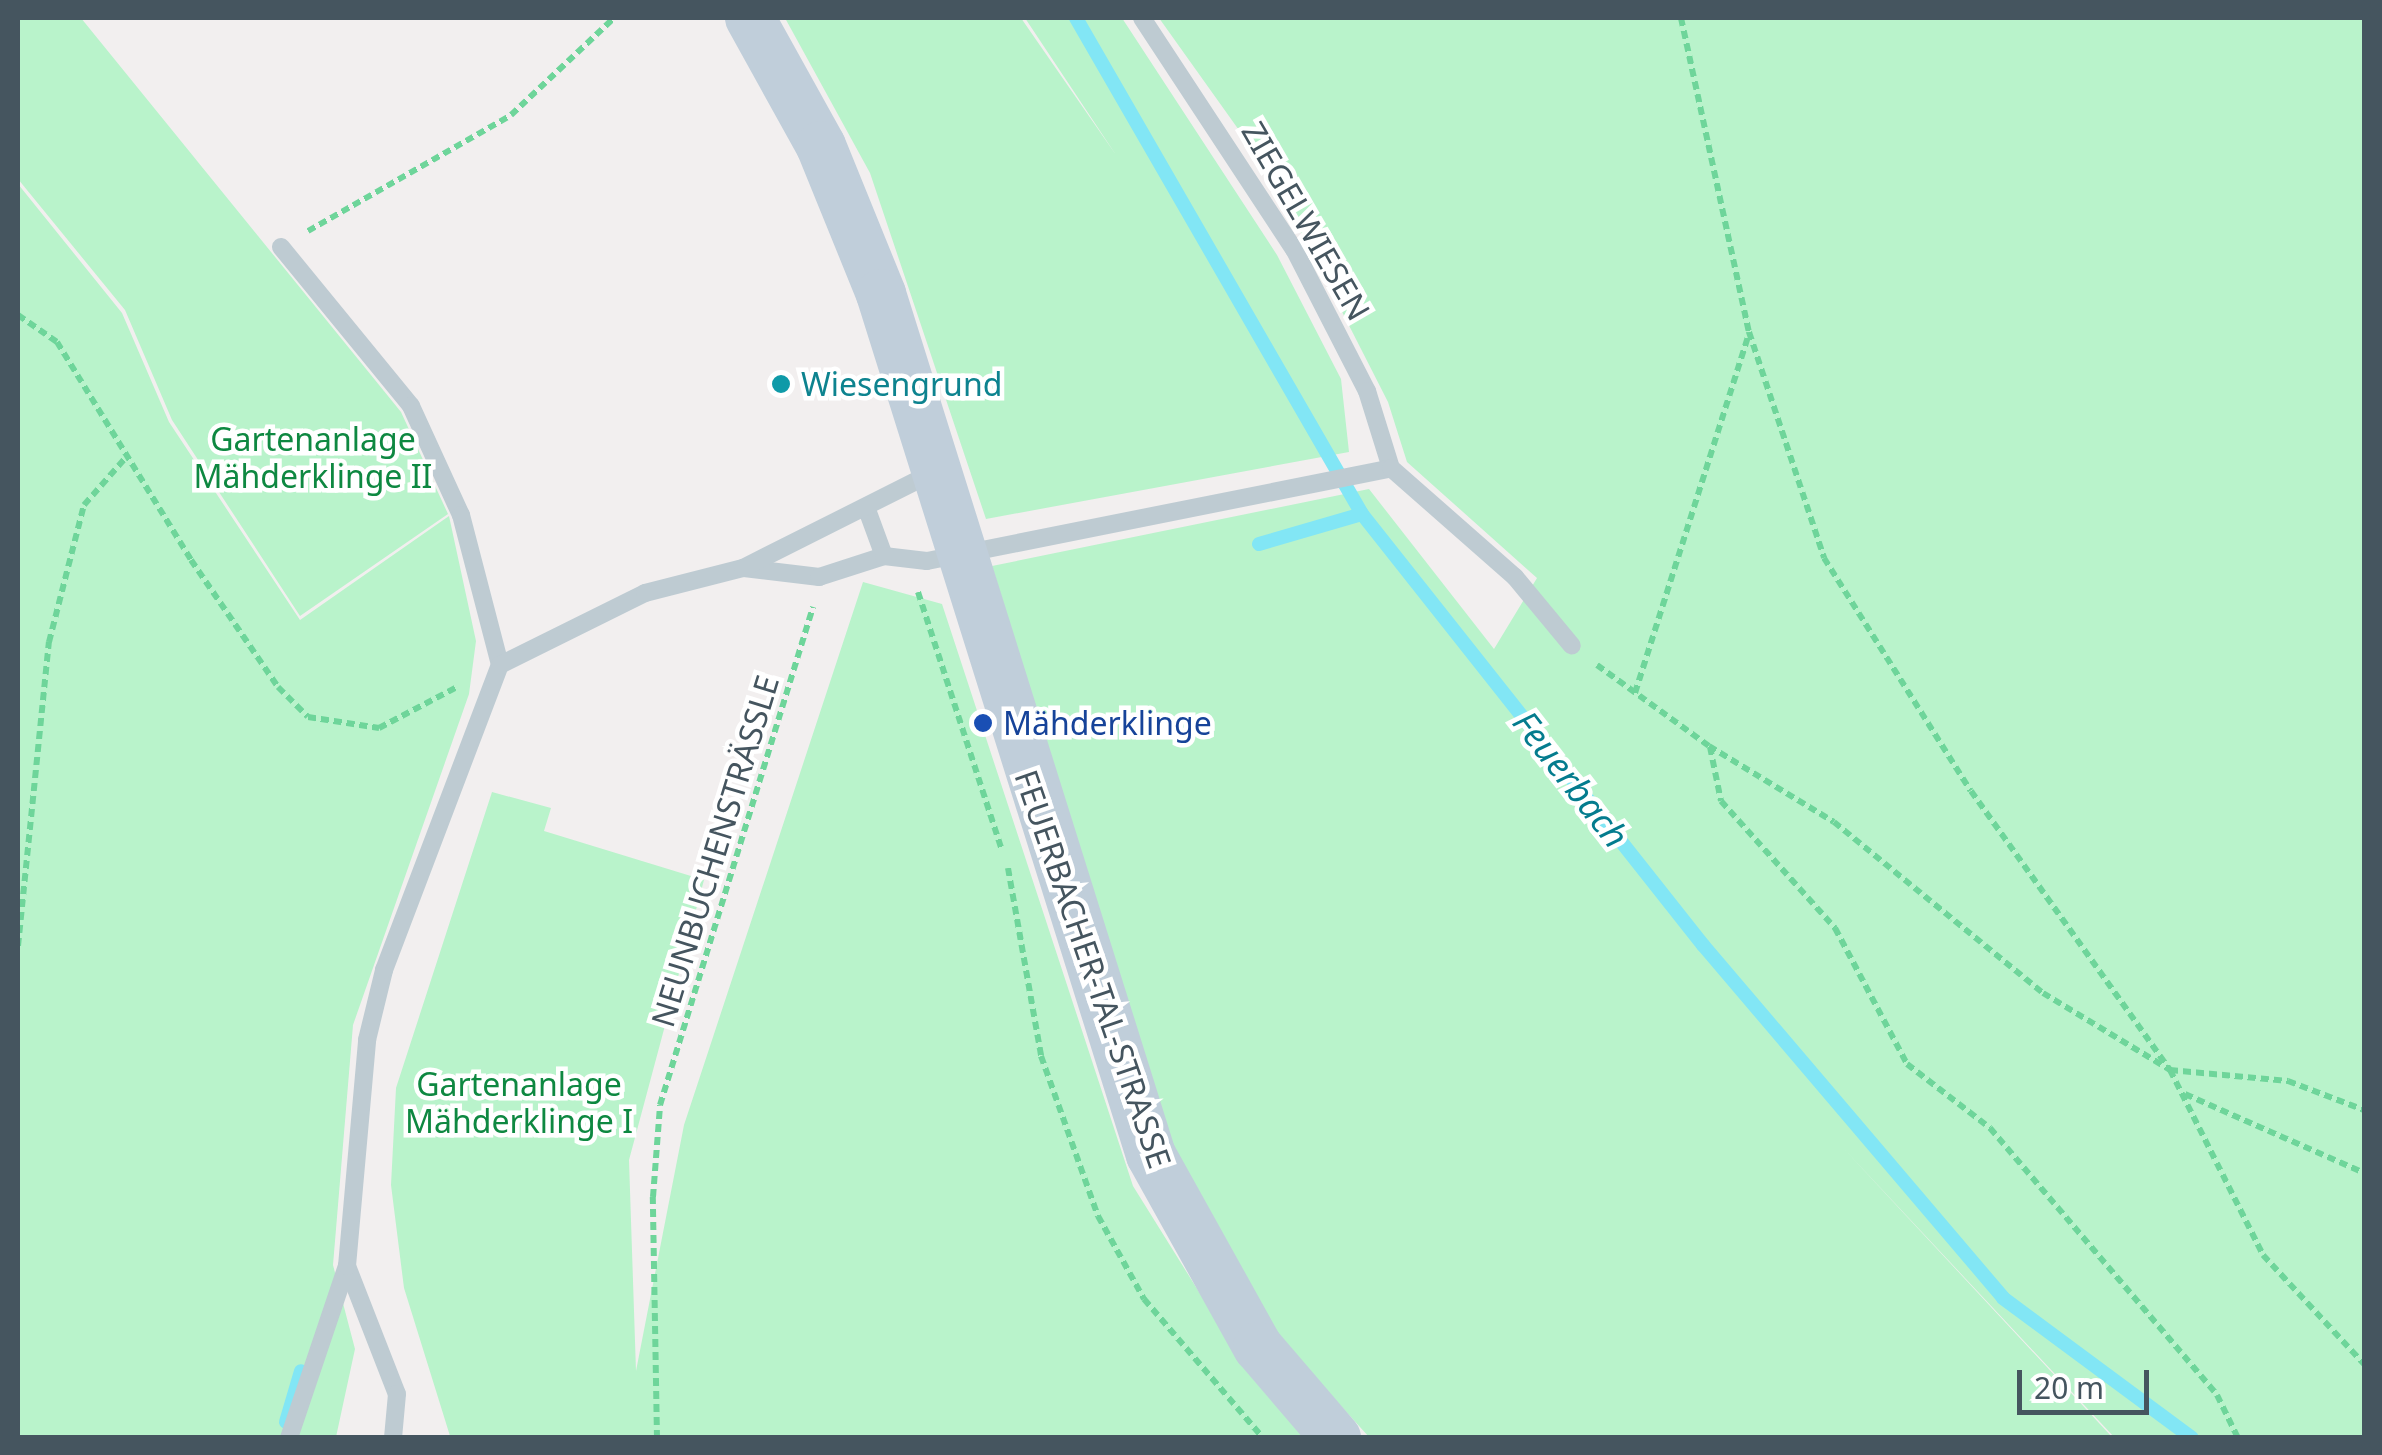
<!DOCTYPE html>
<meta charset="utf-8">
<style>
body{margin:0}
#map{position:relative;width:2382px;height:1455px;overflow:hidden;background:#f2efef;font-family:"Noto Sans",sans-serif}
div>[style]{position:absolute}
.green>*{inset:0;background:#b9f3cb}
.stream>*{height:14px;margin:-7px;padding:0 7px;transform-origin:7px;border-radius:7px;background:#82e6f5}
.path>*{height:6px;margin-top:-3px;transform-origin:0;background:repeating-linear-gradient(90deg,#6ed59a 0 8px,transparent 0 13px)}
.service>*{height:18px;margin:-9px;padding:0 9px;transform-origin:9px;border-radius:9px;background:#becbd2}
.secondary>*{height:50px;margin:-25px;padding:0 25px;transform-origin:25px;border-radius:25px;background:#c0ceda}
.dots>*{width:28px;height:28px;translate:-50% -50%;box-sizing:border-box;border:5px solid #fff;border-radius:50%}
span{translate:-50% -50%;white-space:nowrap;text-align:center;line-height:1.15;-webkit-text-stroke:9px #fff;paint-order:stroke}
.street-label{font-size:32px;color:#45555f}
.culture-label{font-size:32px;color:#0d838f}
.left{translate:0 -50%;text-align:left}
.park-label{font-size:32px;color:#0e8841}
.transit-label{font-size:32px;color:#164399}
.water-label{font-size:35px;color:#047c8e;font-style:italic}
.frame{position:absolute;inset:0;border:20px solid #45555f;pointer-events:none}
.scale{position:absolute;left:2017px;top:1370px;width:132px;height:45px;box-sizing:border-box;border:5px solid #45555f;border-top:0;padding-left:12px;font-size:30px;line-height:35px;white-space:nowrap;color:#45555f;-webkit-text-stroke:8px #fff;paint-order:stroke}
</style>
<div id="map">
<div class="green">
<div style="clip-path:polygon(18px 18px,81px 18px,401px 412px,448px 514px,300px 616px,172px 420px,125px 310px,18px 179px)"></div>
<div style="clip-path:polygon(785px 18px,1021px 18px,1116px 155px,1025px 18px,1122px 18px,1277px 255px,1341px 379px,1349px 452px,986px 519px,870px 173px)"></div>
<div style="clip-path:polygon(1159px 18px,2364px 18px,2364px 1437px,2114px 1437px,1844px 1149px,2112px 1437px,1369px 1437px,1275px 1333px,1178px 1170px,992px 566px,1369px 489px,1494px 649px,1537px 578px,1407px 462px,1388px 402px,1306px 241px,1246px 140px)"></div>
<div style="clip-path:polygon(18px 184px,122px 313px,169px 422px,300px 620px,449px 516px,476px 641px,469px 694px,353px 1025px,333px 1265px,355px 1349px,336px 1437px,18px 1437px)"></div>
<div style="clip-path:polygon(863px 582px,942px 604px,1133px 1186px,1239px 1356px,1310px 1437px,450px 1436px,404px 1288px,391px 1185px,396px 1088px,492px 792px,551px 808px,544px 831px,704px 880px,629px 1160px,636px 1371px,684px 1125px)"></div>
</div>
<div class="stream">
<div style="left:1076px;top:18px;width:573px;rotate:60.03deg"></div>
<div style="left:1362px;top:514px;width:550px;rotate:51.65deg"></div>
<div style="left:1703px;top:945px;width:463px;rotate:49.6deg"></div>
<div style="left:2003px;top:1298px;width:235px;rotate:36.5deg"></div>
<div style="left:1259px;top:544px;width:107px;rotate:-16.2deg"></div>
<div style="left:286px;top:1422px;width:53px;rotate:-73.6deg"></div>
</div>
<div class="path">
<div style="left:1681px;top:18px;width:321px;rotate:77.8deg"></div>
<div style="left:1749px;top:332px;width:238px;rotate:71.6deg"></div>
<div style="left:1824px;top:558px;width:275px;rotate:57.8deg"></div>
<div style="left:1971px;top:791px;width:343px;rotate:54.5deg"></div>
<div style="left:2170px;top:1070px;width:207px;rotate:63.3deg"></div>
<div style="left:2263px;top:1255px;width:149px;rotate:47.2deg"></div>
<div style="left:308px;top:231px;width:234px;rotate:-29.7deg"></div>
<div style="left:511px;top:115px;width:141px;rotate:-43.3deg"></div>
<div style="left:18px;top:315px;width:47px;rotate:34.7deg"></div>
<div style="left:57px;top:342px;width:256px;rotate:58.4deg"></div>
<div style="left:191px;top:560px;width:154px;rotate:55.6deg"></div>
<div style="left:278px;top:687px;width:42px;rotate:45deg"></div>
<div style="left:308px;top:717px;width:72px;rotate:8.8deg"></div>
<div style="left:379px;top:728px;width:90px;rotate:-27.7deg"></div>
<div style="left:918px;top:592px;width:272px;rotate:72deg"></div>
<div style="left:1597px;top:665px;width:138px;rotate:35.9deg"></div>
<div style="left:1709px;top:746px;width:146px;rotate:31.3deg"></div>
<div style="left:1834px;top:822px;width:270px;rotate:39.3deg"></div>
<div style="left:2043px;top:993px;width:149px;rotate:31.2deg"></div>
<div style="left:2170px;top:1070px;width:119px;rotate:5.3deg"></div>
<div style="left:2288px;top:1081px;width:81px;rotate:20.9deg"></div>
<div style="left:1635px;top:693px;width:378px;rotate:-72.4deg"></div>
<div style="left:1710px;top:747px;width:55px;rotate:78.5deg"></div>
<div style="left:1721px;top:801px;width:171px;rotate:48.1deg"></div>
<div style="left:1835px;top:928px;width:154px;rotate:62.1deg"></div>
<div style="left:1907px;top:1064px;width:105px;rotate:37.6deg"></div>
<div style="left:1990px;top:1128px;width:350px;rotate:49.6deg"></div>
<div style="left:2217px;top:1395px;width:48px;rotate:64deg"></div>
<div style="left:1008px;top:868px;width:191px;rotate:80deg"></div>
<div style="left:1041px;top:1056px;width:170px;rotate:70.4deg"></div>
<div style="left:1098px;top:1216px;width:95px;rotate:61deg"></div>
<div style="left:1144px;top:1299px;width:183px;rotate:49.4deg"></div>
<div style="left:18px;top:946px;width:306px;rotate:-84.2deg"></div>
<div style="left:49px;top:642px;width:141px;rotate:-75.7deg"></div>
<div style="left:84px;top:505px;width:65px;rotate:-48.7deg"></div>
<div style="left:2185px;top:1094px;width:196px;rotate:23.8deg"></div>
<div style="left:657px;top:1438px;width:241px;rotate:-91deg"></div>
<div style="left:653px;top:1197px;width:92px;rotate:-85.6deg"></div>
<div style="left:660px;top:1105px;width:521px;rotate:-72.92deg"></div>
</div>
<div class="service">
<div style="left:1142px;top:18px;width:277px;rotate:56.7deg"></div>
<div style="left:1294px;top:249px;width:160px;rotate:62.8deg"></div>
<div style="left:1367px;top:391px;width:81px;rotate:72.7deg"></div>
<div style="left:281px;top:247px;width:205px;rotate:50.7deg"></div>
<div style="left:411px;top:406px;width:120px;rotate:65.4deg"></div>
<div style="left:461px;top:515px;width:155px;rotate:75.4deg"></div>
<div style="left:866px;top:507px;width:52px;rotate:69.8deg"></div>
<div style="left:744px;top:568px;width:76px;rotate:6.8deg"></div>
<div style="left:819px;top:577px;width:68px;rotate:-17.9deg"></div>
<div style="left:884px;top:556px;width:43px;rotate:6.6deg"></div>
<div style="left:927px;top:561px;width:473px;rotate:-11.3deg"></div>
<div style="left:1391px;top:468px;width:165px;rotate:41.3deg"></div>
<div style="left:1515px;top:577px;width:89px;rotate:50.4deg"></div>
<div style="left:347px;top:1266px;width:137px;rotate:68.7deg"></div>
<div style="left:397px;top:1394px;width:44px;rotate:95.2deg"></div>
<div style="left:289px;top:1438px;width:182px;rotate:-71.4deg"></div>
<div style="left:347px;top:1266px;width:227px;rotate:-84.9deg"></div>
<div style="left:367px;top:1040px;width:72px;rotate:-76.3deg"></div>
<div style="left:384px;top:970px;width:326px;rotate:-69.2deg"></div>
<div style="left:500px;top:665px;width:162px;rotate:-26.4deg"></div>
<div style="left:645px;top:593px;width:101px;rotate:-14.3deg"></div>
<div style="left:743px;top:568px;width:214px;rotate:-26.7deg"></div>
</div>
<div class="secondary">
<div style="left:750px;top:18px;width:146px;rotate:61deg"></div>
<div style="left:821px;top:146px;width:160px;rotate:67.9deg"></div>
<div style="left:881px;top:294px;width:902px;rotate:72.59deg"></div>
<div style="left:1151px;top:1155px;width:220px;rotate:60.9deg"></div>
<div style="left:1258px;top:1347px;width:120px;rotate:49.4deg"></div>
</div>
<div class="dots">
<div style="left:781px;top:384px;background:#0f9aa8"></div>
<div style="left:983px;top:723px;background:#1a4fb4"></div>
</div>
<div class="street-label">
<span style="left:1306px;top:221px;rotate:60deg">ZIEGELWIESEN</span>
<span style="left:715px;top:851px;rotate:-73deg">NEUNBUCHENSTRÄSSLE</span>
<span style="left:1093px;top:969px;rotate:71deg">FEUERBACHER-TAL-STRASSE</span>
</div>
<div class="culture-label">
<span class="left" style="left:801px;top:384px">Wiesengrund</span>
</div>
<div class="park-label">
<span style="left:313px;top:458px">Gartenanlage<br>Mähderklinge II</span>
<span style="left:519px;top:1103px">Gartenanlage<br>Mähderklinge I</span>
</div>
<div class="transit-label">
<span class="left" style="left:1003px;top:723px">Mähderklinge</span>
</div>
<div class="water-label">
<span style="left:1571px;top:779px;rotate:52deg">Feuerbach</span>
</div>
<div class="frame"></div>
<div class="scale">20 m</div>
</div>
